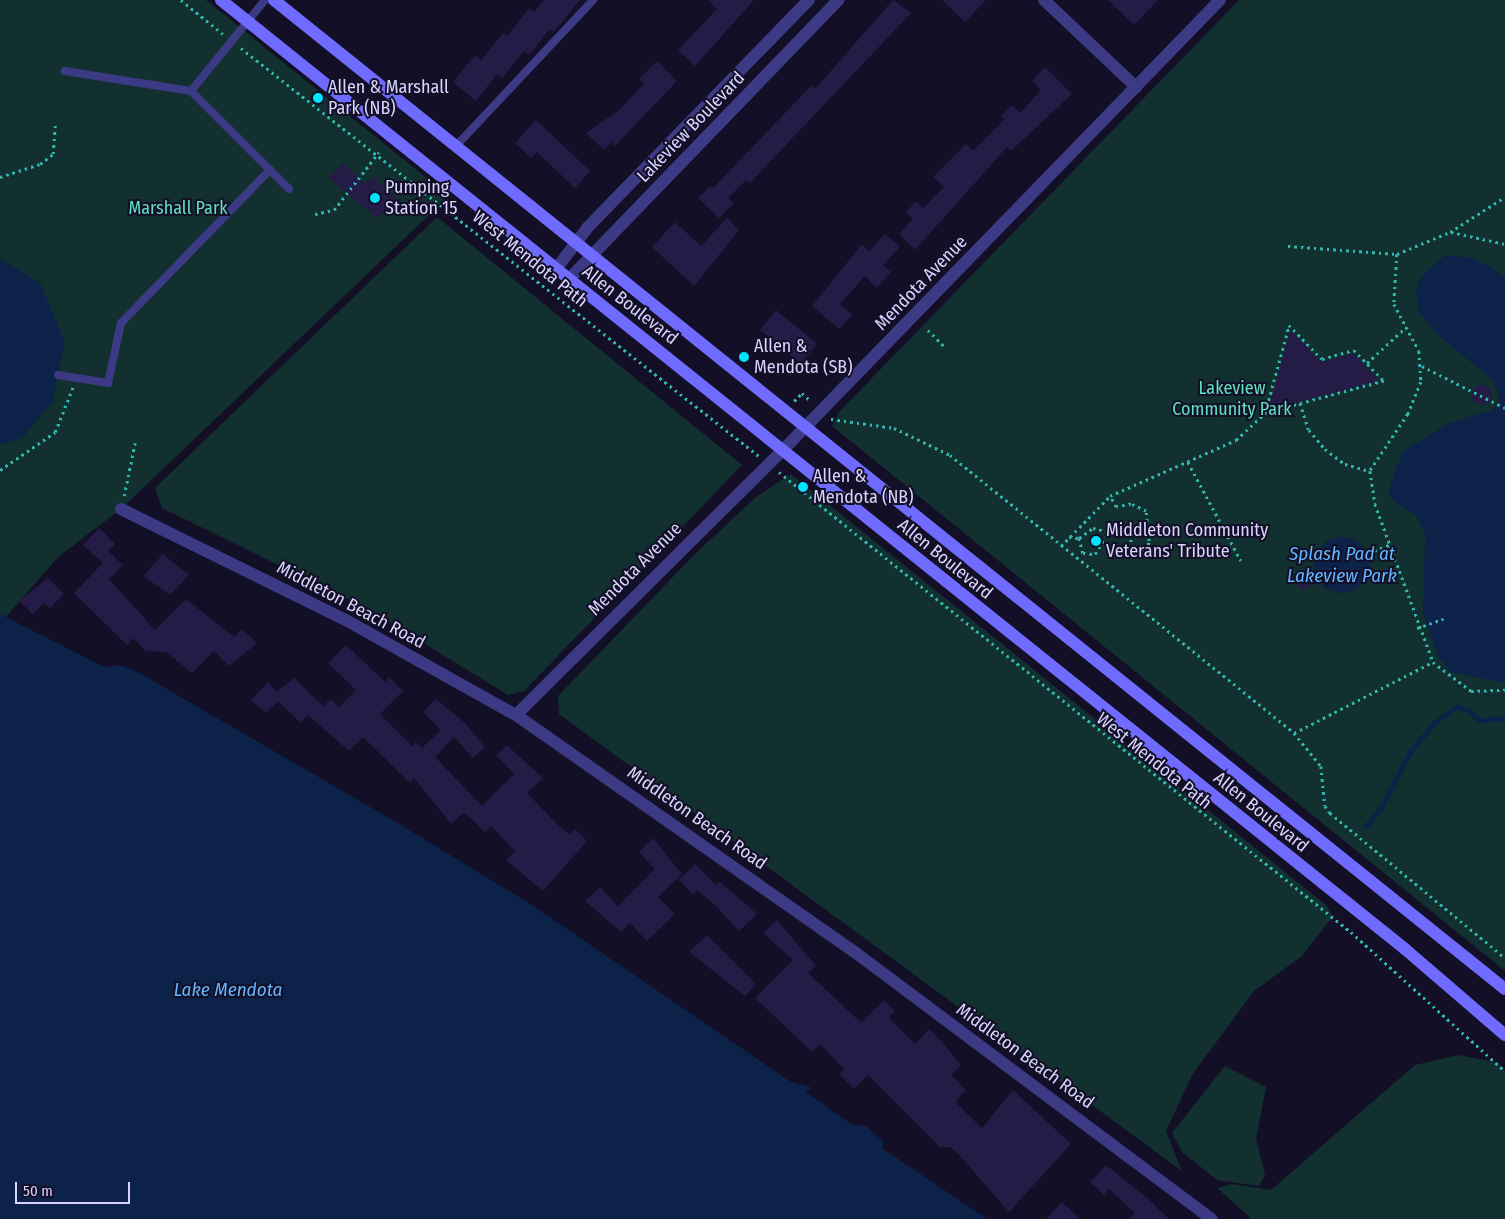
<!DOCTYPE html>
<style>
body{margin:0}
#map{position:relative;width:1505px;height:1219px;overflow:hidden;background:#130f26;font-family:"Fira Sans Condensed",sans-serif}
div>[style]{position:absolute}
.green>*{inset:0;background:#12302f}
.water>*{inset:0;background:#0c2248}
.round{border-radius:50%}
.stream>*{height:4.5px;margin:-2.25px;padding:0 2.25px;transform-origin:2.25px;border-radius:2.25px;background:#0c2248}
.building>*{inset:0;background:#241b47}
.path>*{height:2.5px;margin-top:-1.25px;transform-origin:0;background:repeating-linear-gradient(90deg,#2fb8b0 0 2.5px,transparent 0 6.5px)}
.service>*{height:8px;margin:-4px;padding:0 4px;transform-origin:4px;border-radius:4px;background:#3d3a85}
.minor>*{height:12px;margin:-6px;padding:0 6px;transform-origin:6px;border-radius:6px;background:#3d3a85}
.secondary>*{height:12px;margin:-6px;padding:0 6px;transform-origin:6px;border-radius:6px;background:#6f6bff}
.dots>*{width:14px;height:14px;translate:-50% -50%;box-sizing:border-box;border:2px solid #130f26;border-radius:50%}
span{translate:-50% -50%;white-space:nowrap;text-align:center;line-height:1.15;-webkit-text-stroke:4px #130f26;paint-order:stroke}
.poi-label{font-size:18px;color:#d9d4ff}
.left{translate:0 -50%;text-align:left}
.street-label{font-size:18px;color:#d9d4ff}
.park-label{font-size:18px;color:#5fe0c0}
.water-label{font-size:19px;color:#62b6ff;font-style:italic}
.scale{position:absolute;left:15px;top:1182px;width:115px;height:22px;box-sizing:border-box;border:2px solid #d9d4ff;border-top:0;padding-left:6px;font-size:15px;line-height:18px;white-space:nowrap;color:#d9d4ff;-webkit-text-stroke:4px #130f26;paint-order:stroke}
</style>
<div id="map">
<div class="green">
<div style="clip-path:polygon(0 0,206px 0,449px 196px,121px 509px,58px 557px,6px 617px,0 614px)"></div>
<div style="clip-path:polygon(1239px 0,1505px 0,1505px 971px,832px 426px,839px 412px)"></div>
<div style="clip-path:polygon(437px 217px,742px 465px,524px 691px,508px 695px,368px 609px,162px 508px,155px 488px)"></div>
<div style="clip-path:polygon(791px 474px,1326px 905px,1333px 916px,1302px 956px,1254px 991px,1192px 1075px,1166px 1131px,1182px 1171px,559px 714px,558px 696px,694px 555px,756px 497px)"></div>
<div style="clip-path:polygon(1459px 1055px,1498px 1063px,1505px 1070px,1505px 1219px,1252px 1219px,1217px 1188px,1231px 1184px,1271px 1190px,1415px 1065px)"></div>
<div style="clip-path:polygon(1225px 1066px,1266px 1087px,1256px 1139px,1265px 1175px,1259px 1186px,1217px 1180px,1182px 1152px,1172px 1133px)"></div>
</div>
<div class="water">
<div style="clip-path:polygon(1445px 255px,1474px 258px,1505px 276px,1505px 681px,1500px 682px,1451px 672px,1439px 658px,1423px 613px,1425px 534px,1415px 514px,1397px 504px,1388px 491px,1403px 451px,1450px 423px,1492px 410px,1498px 403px,1499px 394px,1491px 379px,1437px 334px,1419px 312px,1416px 291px,1422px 276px)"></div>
<div style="clip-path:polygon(0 259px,40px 283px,65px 342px,52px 403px,22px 438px,0 444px)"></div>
<div class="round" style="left:1314px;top:537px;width:56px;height:56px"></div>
<div style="clip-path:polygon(0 614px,104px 667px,118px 665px,136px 671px,401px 825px,532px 905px,791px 1082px,811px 1087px,806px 1092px,854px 1126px,865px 1125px,884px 1142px,882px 1148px,987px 1219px,0 1219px)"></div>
</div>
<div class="stream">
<div style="left:1365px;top:827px;width:25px;rotate:-50deg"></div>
<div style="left:1381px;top:808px;width:63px;rotate:-62.6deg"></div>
<div style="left:1410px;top:752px;width:38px;rotate:-50deg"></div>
<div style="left:1434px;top:723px;width:28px;rotate:-35deg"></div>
<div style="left:1457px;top:707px;width:12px;rotate:14deg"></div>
<div style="left:1469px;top:710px;width:14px;rotate:45deg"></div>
<div style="left:1479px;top:720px;width:26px;rotate:-4deg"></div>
</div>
<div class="building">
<div style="clip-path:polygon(544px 0,580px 0,554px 32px,550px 29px,529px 55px,524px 51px,502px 78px,497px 74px,476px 101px,453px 82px,475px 55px,481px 60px,503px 33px,507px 36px,529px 8px,534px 12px)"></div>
<div style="clip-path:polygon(708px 0,754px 0,695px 66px,678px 50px,717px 9px)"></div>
<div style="clip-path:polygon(893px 0,911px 13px,750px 183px,746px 180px,728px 198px,734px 203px,719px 218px,698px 198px,710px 186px,713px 188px,811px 86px,815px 89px)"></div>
<div style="clip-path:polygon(942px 0,986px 0,965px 22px)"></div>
<div style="clip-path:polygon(1108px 0,1158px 0,1134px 25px)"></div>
<div style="clip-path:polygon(657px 61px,677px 81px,615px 146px,611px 142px,604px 150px,586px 133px,619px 110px,644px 84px,639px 79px)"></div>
<div style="clip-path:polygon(1045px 67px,1072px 94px,1011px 151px,1007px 147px,915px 250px,899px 234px,913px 219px,906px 212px,916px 201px,923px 208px,944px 187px,933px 177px,966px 144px,973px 151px,1004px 120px,1001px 116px,1012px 105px,1020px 113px,1041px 90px,1032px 81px)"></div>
<div style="clip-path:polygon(536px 120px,590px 171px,575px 188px,537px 152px,531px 158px,515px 143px)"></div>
<div style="clip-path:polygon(343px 163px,366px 184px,372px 177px,396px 197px,378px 219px,329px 178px)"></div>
<div style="clip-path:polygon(727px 218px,739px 230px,694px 286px,652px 247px,675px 222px,701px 246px)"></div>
<div style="clip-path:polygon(885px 234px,900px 247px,883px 265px,891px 272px,877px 288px,865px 276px,840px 304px,852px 315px,839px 329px,812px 306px,862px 244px,869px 251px)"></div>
<div style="clip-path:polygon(776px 310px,817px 344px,801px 364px,760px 330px)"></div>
<div style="clip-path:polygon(1290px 329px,1321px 362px,1353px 353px,1380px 381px,1268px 410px)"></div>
<div class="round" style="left:1472px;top:385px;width:20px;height:20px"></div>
<div style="clip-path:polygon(99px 528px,115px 544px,108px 551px,123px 565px,109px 579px,155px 630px,186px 599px,234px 637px,242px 629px,257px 643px,229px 666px,214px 651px,192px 673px,166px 652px,146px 651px,133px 638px,127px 645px,74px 593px,103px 563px,83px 545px)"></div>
<div style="clip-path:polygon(163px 554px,189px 575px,170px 595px,143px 576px)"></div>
<div style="clip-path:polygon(1310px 567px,1317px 583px,1300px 590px,1293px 575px)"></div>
<div style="clip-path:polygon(48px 578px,64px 594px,50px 608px,44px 603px,33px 614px,19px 601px)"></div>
<div style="clip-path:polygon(346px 645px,385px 682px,389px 677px,403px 691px,380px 714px,412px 746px,416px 742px,422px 748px,441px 730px,423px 712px,436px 699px,466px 724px,485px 747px,473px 758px,454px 737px,435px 757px,482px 806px,514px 774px,496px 755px,507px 745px,543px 778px,527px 793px,558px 825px,570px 834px,575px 829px,587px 841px,543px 891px,506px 860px,515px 851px,491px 826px,485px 832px,464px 812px,451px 824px,414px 778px,410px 783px,363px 737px,349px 751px,308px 715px,301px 723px,278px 701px,266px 713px,251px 700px,268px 682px,277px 692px,294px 678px,323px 706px,331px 699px,339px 707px,356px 690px,328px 663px)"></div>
<div style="clip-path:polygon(653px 838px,682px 874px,658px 897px,675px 914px,647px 941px,630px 923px,621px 932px,585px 901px,600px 887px,618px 906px,655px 869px,639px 852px)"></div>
<div style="clip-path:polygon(695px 864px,716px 885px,720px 882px,757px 914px,739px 931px,716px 906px,697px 890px,693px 895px,679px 880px)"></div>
<div style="clip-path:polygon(777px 920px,816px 966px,808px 973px,856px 1018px,862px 1022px,884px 1000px,895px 1011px,889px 1018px,915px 1044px,929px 1029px,942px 1042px,961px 1065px,951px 1075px,966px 1090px,955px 1102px,982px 1128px,1013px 1090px,1071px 1144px,1009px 1212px,962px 1158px,950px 1147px,940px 1147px,868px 1075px,854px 1089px,839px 1074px,844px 1069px,820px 1044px,812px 1052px,755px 998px,793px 960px,763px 933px)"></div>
<div style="clip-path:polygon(707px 935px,756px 984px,745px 996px,689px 952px)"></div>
<div style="clip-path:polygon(1106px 1165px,1148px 1199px,1169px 1219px,1129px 1219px,1135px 1213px,1109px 1189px,1104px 1195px,1090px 1182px)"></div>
<div style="clip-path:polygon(1062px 1202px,1080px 1219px,1046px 1219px)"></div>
</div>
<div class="path">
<div style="left:181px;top:0;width:54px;rotate:39deg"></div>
<div style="left:241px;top:48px;width:659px;rotate:38.23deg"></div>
<div style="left:0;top:177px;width:42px;rotate:-18deg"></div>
<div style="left:40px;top:164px;width:16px;rotate:-38deg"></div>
<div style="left:53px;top:154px;width:31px;rotate:-86deg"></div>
<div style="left:315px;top:214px;width:19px;rotate:-12deg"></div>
<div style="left:334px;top:210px;width:73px;rotate:-52.2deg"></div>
<div style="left:1451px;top:232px;width:55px;rotate:12.5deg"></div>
<div style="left:1288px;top:246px;width:109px;rotate:4.2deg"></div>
<div style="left:1397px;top:254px;width:57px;rotate:-22.5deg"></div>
<div style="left:1450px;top:232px;width:65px;rotate:-32.5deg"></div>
<div style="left:1397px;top:254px;width:50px;rotate:93.4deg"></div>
<div style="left:1394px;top:304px;width:53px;rotate:62deg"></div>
<div style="left:1419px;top:351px;width:31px;rotate:86deg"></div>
<div style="left:1421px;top:382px;width:35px;rotate:112deg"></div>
<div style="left:1408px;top:414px;width:69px;rotate:123.7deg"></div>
<div style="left:1370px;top:471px;width:33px;rotate:81deg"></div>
<div style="left:1375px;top:504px;width:168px;rotate:69.8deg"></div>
<div style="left:1433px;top:662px;width:48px;rotate:37.3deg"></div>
<div style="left:1471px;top:691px;width:34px;rotate:-2deg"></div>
<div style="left:1289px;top:325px;width:47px;rotate:45.9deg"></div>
<div style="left:1322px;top:359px;width:33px;rotate:-16deg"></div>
<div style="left:1354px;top:350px;width:43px;rotate:45.9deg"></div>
<div style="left:1384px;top:381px;width:123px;rotate:164.9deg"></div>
<div style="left:1265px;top:413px;width:91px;rotate:-74.7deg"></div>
<div style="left:928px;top:330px;width:23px;rotate:45deg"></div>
<div style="left:1367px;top:363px;width:53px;rotate:-42.7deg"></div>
<div style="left:1422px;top:366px;width:93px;rotate:26.8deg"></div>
<div style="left:794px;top:401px;width:11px;rotate:-45deg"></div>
<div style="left:802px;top:393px;width:13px;rotate:42deg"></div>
<div style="left:1300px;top:403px;width:28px;rotate:72deg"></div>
<div style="left:1309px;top:430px;width:25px;rotate:50deg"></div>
<div style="left:1325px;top:449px;width:25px;rotate:37deg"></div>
<div style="left:1345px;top:464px;width:26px;rotate:16deg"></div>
<div style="left:831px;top:419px;width:64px;rotate:8.1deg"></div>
<div style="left:894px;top:428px;width:62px;rotate:25.7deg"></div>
<div style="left:950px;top:455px;width:442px;rotate:38.9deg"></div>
<div style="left:1294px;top:733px;width:43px;rotate:50.7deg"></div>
<div style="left:1321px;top:766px;width:40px;rotate:84.3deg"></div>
<div style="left:1325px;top:806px;width:9px;rotate:54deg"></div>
<div style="left:1330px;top:813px;width:227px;rotate:39.6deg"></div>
<div style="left:1188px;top:462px;width:112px;rotate:61.8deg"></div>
<div style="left:0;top:470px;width:67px;rotate:-34.6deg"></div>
<div style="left:55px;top:432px;width:48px;rotate:-68.2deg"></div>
<div style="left:779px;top:472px;width:734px;rotate:38.81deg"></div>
<div style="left:1351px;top:932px;width:207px;rotate:42.1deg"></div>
<div style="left:124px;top:496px;width:54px;rotate:-78.3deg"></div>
<div style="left:1069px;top:537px;width:10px;rotate:6deg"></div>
<div style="left:1079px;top:538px;width:17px;rotate:-36deg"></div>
<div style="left:1093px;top:528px;width:16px;rotate:14deg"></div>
<div style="left:1109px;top:532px;width:15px;rotate:-20deg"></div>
<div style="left:1123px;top:527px;width:11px;rotate:34deg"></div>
<div style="left:1132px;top:533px;width:19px;rotate:96deg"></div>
<div style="left:1130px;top:552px;width:16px;rotate:-4deg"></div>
<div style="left:1146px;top:551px;width:10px;rotate:-73deg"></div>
<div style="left:1149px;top:541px;width:30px;rotate:-96deg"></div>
<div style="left:1146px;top:511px;width:17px;rotate:-155deg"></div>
<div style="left:1131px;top:504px;width:15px;rotate:169deg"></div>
<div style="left:1116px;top:507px;width:13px;rotate:-119deg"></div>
<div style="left:1079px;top:538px;width:16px;rotate:75deg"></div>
<div style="left:1083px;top:553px;width:12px;rotate:5deg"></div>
<div style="left:1095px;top:554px;width:26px;rotate:-58deg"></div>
<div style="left:1061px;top:546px;width:70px;rotate:-45.6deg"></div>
<div style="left:1110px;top:496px;width:138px;rotate:-24deg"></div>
<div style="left:1236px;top:440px;width:40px;rotate:-43deg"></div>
<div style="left:1368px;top:553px;width:25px;rotate:-21deg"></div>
<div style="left:1417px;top:628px;width:28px;rotate:-19deg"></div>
<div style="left:1294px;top:733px;width:156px;rotate:-27.1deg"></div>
</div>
<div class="service">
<div style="left:191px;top:91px;width:117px;rotate:-50.9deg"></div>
<div style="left:456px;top:146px;width:200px;rotate:-46.8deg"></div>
<div style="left:270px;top:170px;width:27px;rotate:45deg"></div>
<div style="left:58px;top:375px;width:51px;rotate:9.1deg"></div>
<div style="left:108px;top:383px;width:61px;rotate:-77.8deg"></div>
<div style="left:121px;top:323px;width:214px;rotate:-45.8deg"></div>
<div style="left:270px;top:170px;width:112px;rotate:-135deg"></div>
<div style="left:191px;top:91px;width:128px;rotate:-171deg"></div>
</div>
<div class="minor">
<div style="left:1044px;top:0;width:127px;rotate:43.4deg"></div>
<div style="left:556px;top:269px;width:53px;rotate:-52.7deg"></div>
<div style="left:588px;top:227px;width:317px;rotate:-45.8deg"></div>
<div style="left:569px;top:279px;width:388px;rotate:-46deg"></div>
<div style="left:121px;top:509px;width:249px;rotate:26.3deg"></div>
<div style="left:344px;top:619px;width:197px;rotate:29.2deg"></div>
<div style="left:516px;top:715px;width:415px;rotate:35deg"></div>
<div style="left:856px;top:953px;width:444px;rotate:36.8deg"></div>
<div style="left:516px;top:715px;width:376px;rotate:-44.8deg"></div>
<div style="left:783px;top:450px;width:627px;rotate:-45.84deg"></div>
</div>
<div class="secondary">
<div style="left:221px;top:0;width:1517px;rotate:38.71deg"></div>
<div style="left:1405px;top:949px;width:132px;rotate:40.7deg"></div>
<div style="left:274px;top:0;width:1579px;rotate:38.78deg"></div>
</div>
<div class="dots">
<div style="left:318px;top:98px;background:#00e5ff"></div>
<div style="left:375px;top:198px;background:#00e5ff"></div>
<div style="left:744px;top:357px;background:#00e5ff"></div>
<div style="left:803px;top:487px;background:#00e5ff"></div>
<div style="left:1096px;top:541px;background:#00e5ff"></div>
</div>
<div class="poi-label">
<span class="left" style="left:328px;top:98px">Allen &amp; Marshall<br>Park (NB)</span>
<span class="left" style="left:385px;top:198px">Pumping<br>Station 15</span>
<span class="left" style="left:754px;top:357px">Allen &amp;<br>Mendota (SB)</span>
<span class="left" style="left:813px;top:487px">Allen &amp;<br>Mendota (NB)</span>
<span class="left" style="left:1106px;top:541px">Middleton Community<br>Veterans' Tribute</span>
</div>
<div class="street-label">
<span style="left:691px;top:127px;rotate:-46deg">Lakeview Boulevard</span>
<span style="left:530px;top:259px;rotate:39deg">West Mendota Path</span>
<span style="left:921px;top:283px;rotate:-46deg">Mendota Avenue</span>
<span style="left:630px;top:305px;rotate:38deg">Allen Boulevard</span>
<span style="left:945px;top:559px;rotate:39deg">Allen Boulevard</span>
<span style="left:635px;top:569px;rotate:-45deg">Mendota Avenue</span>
<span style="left:351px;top:605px;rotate:28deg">Middleton Beach Road</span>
<span style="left:1154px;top:761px;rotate:39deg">West Mendota Path</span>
<span style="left:1261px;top:812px;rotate:39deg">Allen Boulevard</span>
<span style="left:697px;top:818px;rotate:35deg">Middleton Beach Road</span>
<span style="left:1025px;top:1056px;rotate:36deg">Middleton Beach Road</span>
</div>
<div class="park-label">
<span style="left:178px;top:208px">Marshall Park</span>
<span style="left:1232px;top:399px">Lakeview<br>Community Park</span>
</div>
<div class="water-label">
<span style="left:1342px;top:565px">Splash Pad at<br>Lakeview Park</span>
<span style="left:228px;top:990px">Lake Mendota</span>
</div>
<div class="scale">50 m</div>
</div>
